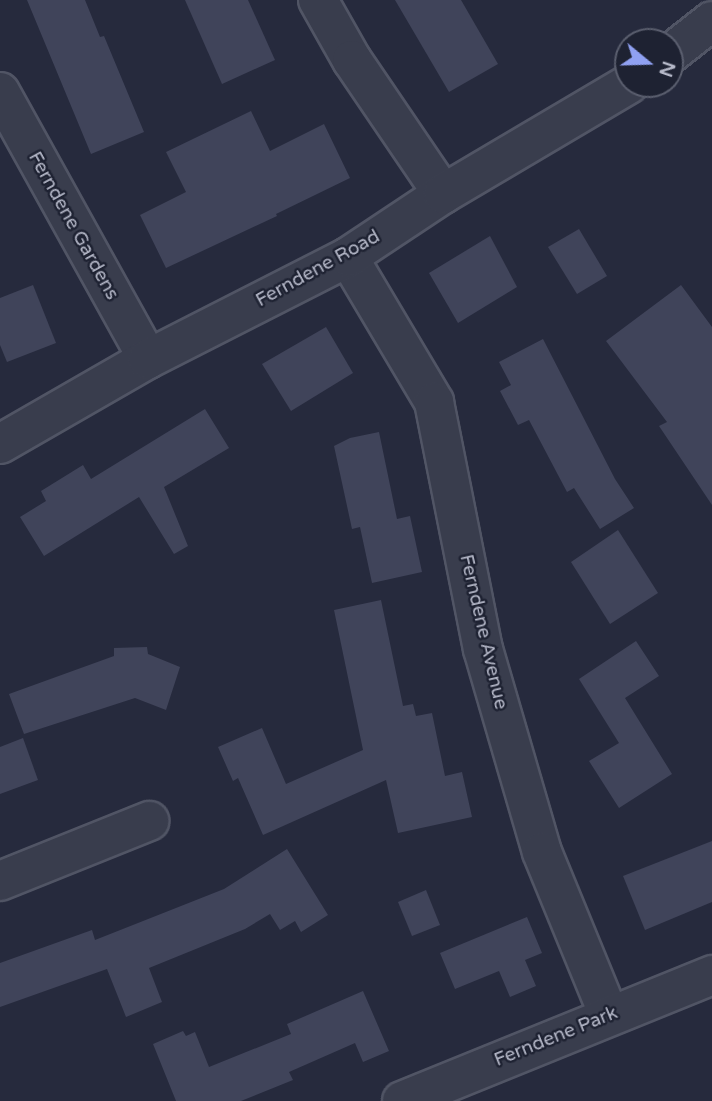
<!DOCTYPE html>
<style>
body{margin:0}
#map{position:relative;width:712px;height:1101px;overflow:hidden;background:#262a3d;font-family:"Varela Round",sans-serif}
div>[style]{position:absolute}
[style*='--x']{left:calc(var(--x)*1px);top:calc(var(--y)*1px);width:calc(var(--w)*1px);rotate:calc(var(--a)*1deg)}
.building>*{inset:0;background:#40445a}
.roads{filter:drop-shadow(2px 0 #515565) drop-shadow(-2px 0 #515565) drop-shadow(0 2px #515565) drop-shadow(0 -2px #515565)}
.minor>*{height:38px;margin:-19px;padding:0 19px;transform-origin:19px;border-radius:19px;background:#393d4d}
span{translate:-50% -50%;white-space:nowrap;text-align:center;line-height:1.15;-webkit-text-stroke:5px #1e2232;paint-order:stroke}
.street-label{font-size:19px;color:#b5b8c8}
.north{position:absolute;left:614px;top:28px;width:70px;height:70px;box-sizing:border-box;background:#1e2232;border:2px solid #5a5e6e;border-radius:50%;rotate:109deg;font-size:19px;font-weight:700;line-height:28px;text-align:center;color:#b5b8c8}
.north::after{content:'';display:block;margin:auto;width:24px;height:32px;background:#90a1f2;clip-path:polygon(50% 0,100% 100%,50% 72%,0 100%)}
</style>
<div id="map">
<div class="building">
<i style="clip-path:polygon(27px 0,85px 0,100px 37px,104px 36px,144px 132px,91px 154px)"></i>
<i style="clip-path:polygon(185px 0,248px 0,275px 60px,222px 84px)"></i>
<i style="clip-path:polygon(395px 0,461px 0,498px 64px,449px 92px)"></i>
<i style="clip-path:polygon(251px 111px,270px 151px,324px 124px,350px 178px,276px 214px,277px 216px,166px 268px,140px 215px,186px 192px,166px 152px)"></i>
<i style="clip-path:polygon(579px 229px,607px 276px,577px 294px,548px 247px)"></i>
<i style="clip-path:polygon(490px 236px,517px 287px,458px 323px,429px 273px)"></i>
<i style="clip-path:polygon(33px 285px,56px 343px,7px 362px,0 345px,0 298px)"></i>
<i style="clip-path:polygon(681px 285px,712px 327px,712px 505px,659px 426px,667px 422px,606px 341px)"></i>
<i style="clip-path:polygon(326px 327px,353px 373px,291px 411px,262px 364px)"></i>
<i style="clip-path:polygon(543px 339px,615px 479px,634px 508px,600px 529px,574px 488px,567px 492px,529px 420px,518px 425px,500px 391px,511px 385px,499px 362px)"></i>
<i style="clip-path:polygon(205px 409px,229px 448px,164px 487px,188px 546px,174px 554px,139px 497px,44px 556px,20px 517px,46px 501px,41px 491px,83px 465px,91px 479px)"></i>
<i style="clip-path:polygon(379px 432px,397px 519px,410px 516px,422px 572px,372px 583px,360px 527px,352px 529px,334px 446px,350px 438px)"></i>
<i style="clip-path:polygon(618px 530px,658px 593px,610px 624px,571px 562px)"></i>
<i style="clip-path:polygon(381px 600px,403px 706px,413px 704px,416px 716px,432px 713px,445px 776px,462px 772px,472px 817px,398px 833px,386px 780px,263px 835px,238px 778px,233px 781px,218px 747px,262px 728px,286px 784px,363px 750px,334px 610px)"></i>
<i style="clip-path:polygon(636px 641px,659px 676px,625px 698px,672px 774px,619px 808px,589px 761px,619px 743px,579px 679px)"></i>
<i style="clip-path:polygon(147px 647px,148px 654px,180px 667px,166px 710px,135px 698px,24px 734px,9px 694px,114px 656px,114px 648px)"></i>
<i style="clip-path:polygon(23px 738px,38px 780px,0 794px,0 747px)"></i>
<i style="clip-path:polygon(712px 841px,712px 902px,645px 930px,623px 876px)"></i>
<i style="clip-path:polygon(287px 849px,328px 915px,301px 932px,295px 921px,280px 930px,270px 914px,245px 929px,149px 968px,162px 1002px,126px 1017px,107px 969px,0 1007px,0 963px,92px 930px,95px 940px,224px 889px)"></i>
<i style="clip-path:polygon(426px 890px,440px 925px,412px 936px,398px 902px)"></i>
<i style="clip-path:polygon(527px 917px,542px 953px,525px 960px,536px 986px,510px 997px,499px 971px,455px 989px,440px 953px)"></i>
<i style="clip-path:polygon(363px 991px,389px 1051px,363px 1062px,355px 1043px,289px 1072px,293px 1080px,241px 1101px,176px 1101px,153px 1044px,183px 1031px,186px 1036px,195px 1032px,209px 1067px,291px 1034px,287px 1024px)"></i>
</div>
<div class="roads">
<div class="minor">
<i style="--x:318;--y:0;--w:69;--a:60.5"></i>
<i style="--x:352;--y:60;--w:162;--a:55.8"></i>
<i style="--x:670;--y:54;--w:53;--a:-38.2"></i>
<i style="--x:0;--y:92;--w:305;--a:61"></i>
<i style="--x:348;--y:257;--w:169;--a:59.3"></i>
<i style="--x:434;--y:402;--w:252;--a:78.8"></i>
<i style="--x:483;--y:649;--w:211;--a:73.8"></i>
<i style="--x:542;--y:852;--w:176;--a:67.7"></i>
<i style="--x:0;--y:444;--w:171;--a:-29.9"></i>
<i style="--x:148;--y:359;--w:225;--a:-27"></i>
<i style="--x:348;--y:257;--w:114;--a:-33.6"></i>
<i style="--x:443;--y:194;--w:216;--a:-30.6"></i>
<i style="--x:0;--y:881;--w:161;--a:-21.9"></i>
<i style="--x:402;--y:1101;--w:335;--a:-22.1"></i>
</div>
</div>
<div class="street-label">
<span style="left:73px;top:226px;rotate:61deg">Ferndene Gardens</span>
<span style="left:318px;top:269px;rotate:-29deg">Ferndene Road</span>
<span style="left:483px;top:632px;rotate:77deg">Ferndene Avenue</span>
<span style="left:556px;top:1037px;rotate:-22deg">Ferndene Park</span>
</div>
<div class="north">N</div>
</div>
